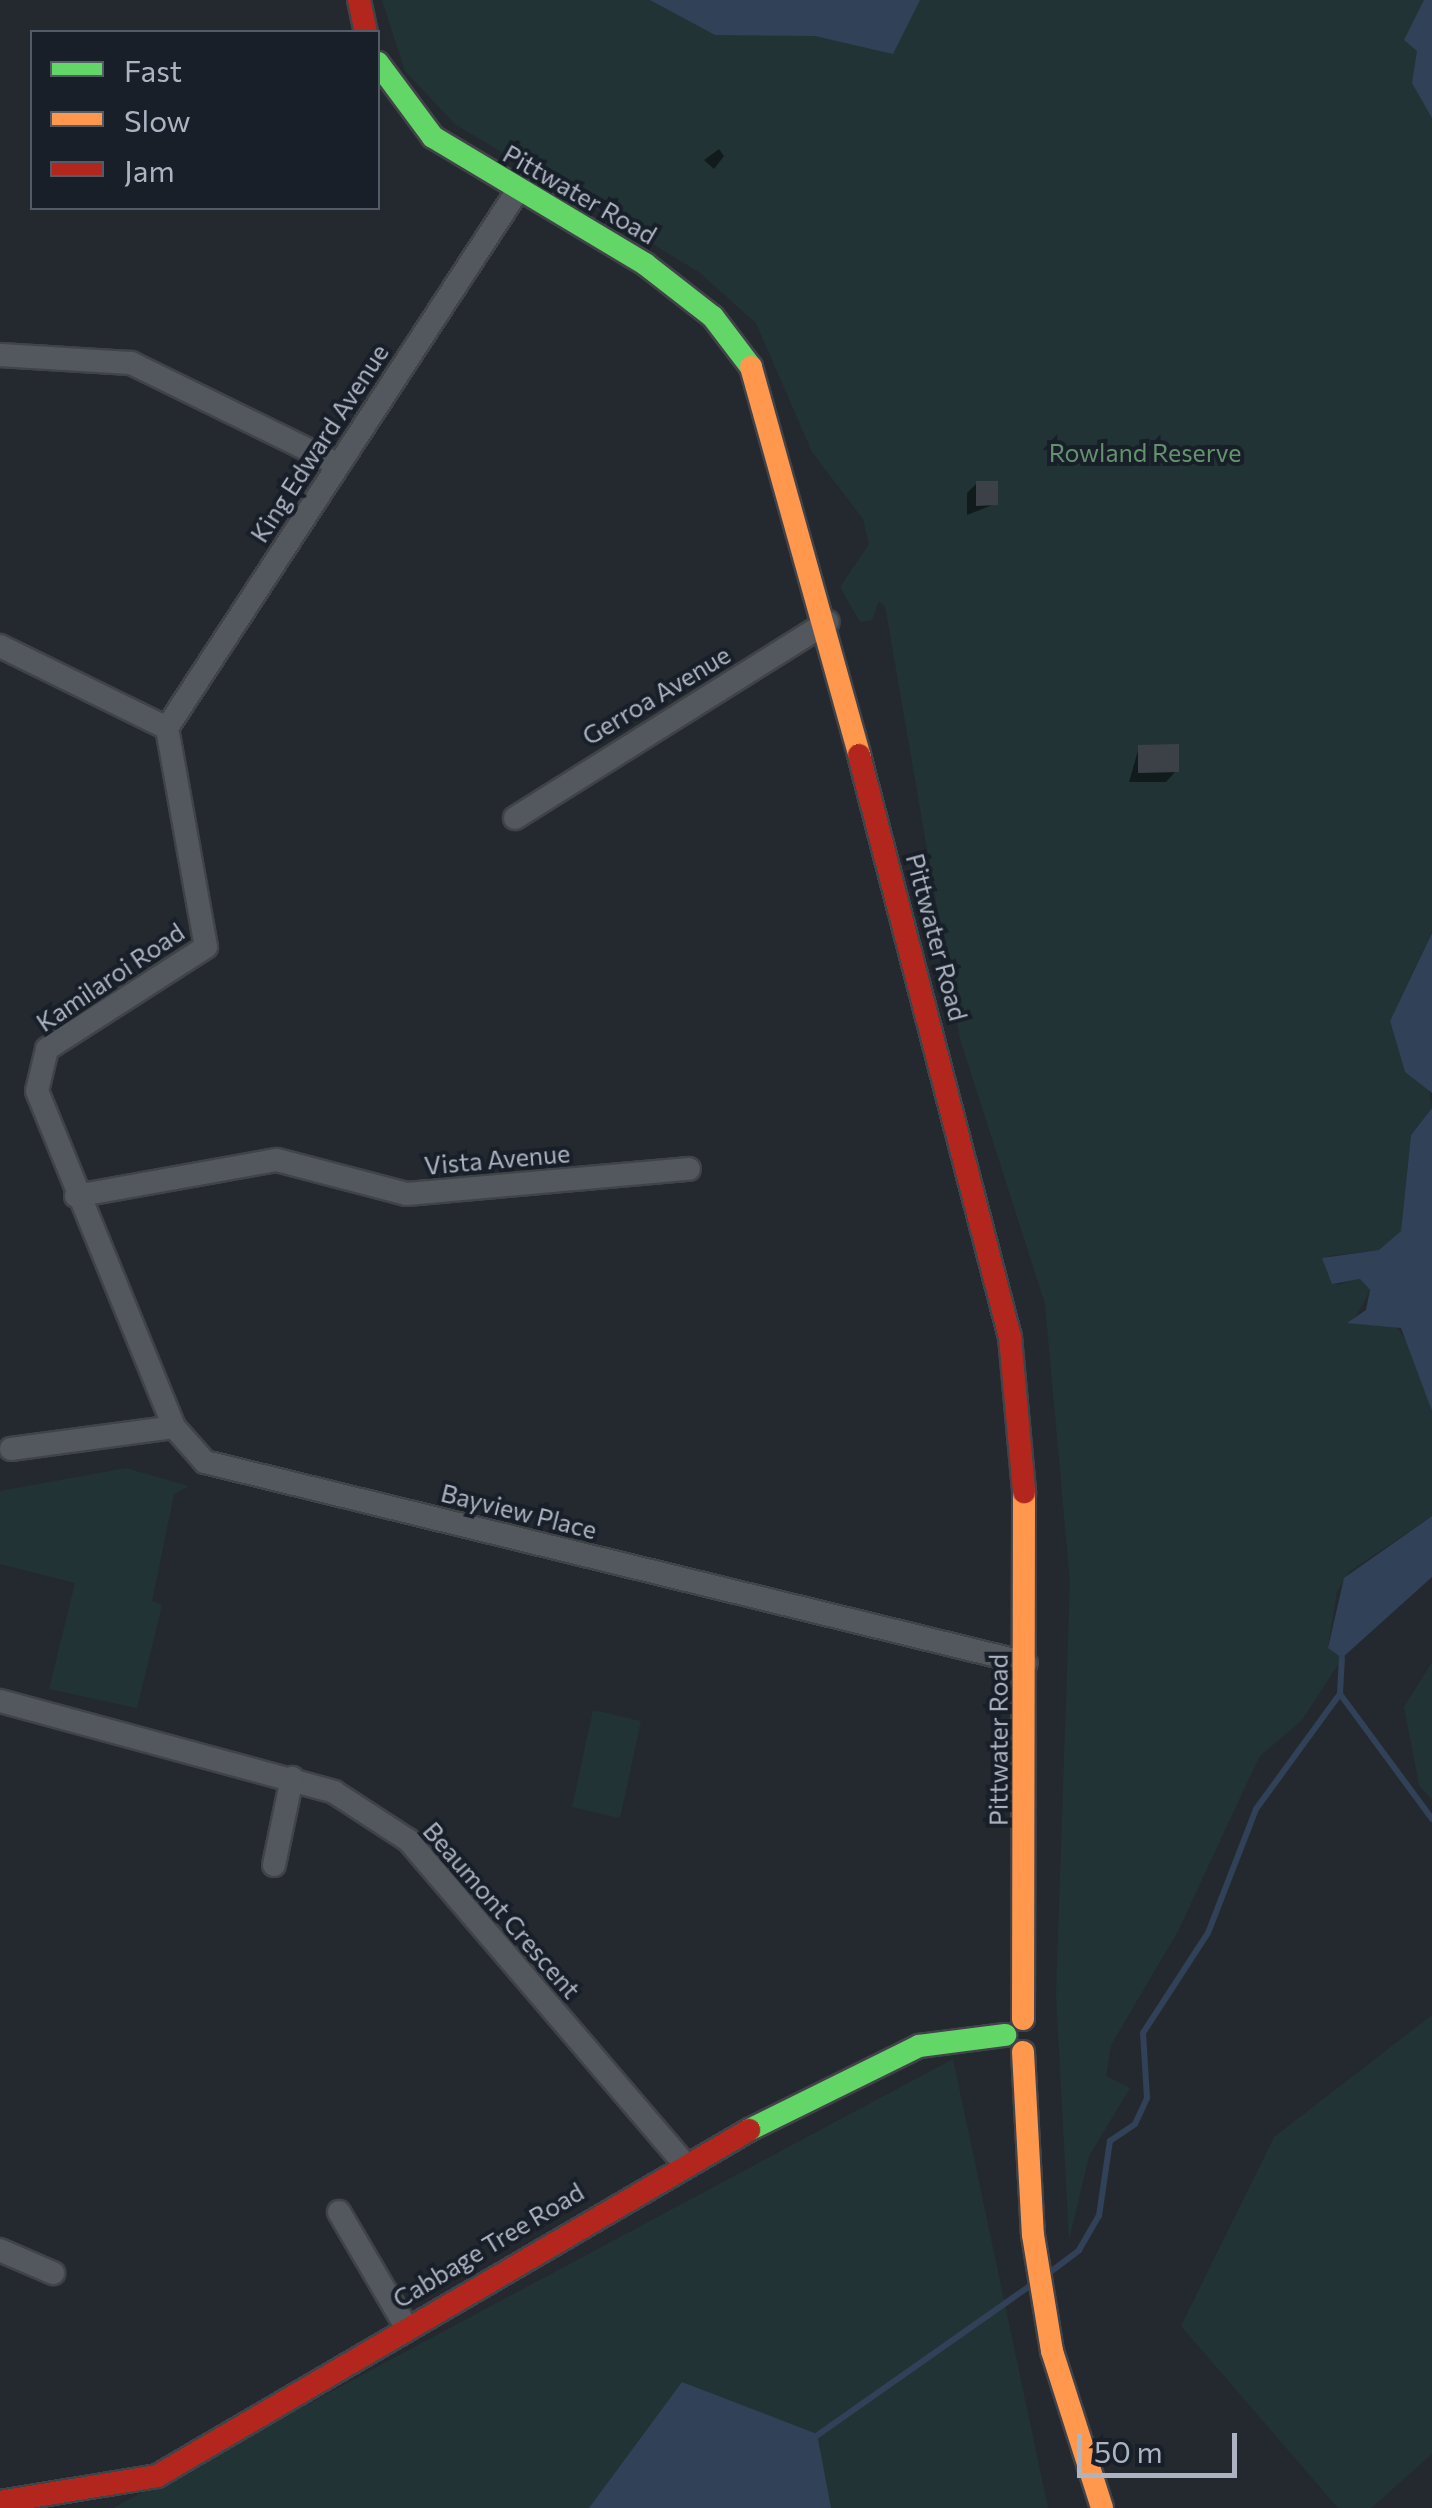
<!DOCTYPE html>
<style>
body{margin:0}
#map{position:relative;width:1432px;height:2508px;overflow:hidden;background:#24292f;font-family:Commissioner,sans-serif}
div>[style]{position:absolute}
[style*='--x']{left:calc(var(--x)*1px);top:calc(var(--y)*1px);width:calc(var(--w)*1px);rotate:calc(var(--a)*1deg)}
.green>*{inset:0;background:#223335}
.water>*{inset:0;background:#314158}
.shadow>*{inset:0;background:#0007}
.stream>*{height:6px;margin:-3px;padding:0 3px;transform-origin:3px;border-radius:3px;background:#314158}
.building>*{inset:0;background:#3c4147}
.roads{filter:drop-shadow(2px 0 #404348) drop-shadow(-2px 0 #404348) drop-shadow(0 2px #404348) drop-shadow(0 -2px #404348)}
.street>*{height:22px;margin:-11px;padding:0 11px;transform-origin:11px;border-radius:11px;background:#53575e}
.fast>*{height:22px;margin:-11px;padding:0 11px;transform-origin:11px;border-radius:11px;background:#63d668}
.slow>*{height:22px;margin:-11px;padding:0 11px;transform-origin:11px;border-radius:11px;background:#ff974d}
.jam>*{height:22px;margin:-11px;padding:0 11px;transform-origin:11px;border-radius:11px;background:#b3261e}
span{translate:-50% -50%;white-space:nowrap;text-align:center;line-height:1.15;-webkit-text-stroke:8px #181f29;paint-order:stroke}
.street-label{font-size:25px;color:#acb4c2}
.park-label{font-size:25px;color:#64926f}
.legend{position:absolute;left:30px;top:30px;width:350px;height:180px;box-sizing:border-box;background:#181f29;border:2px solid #535b66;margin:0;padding:12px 18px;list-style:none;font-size:30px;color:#acb4c2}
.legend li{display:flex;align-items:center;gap:20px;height:50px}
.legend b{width:50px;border:2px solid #535b66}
.scale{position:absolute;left:1077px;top:2433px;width:160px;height:45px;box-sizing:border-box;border:5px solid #acb4c2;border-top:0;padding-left:12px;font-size:30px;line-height:35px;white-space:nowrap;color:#acb4c2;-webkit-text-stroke:8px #181f29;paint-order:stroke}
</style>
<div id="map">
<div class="green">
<i style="clip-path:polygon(382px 0,1432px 0,1432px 932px,1390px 1021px,1405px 1072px,1428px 1083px,1432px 1108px,1411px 1135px,1401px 1231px,1379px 1250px,1328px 1256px,1337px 1285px,1360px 1279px,1370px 1290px,1353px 1322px,1394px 1323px,1417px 1357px,1432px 1411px,1432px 1516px,1350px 1571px,1337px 1591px,1328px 1647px,1342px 1658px,1302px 1720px,1259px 1757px,1178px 1931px,1111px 2045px,1106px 2076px,1130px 2088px,1089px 2156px,1069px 2240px,1056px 1994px,1070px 1582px,1045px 1304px,960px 1039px,885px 606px,879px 601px,872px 620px,860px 622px,840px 587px,869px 544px,863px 519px,812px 452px,756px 323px,699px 272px,455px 124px,405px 71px)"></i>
<i style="clip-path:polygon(126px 1468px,189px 1486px,174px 1494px,152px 1601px,162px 1605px,137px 1708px,49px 1689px,75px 1583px,0 1564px,0 1491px)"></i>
<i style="clip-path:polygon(1432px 1662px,1432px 1800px,1419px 1785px,1404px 1707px)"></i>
<i style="clip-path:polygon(593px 1710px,641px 1721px,620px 1818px,572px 1807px)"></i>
<i style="clip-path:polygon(1432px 2015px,1432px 2454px,1371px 2508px,1338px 2508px,1181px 2326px,1274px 2137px)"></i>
<i style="clip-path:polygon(953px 2059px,1048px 2508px,113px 2508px)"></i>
</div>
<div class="water">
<i style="clip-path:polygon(650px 0,920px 0,893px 54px,815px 36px,715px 35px)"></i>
<i style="clip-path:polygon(1424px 0,1432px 0,1432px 118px,1412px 83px,1417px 51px,1404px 40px)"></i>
<i style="clip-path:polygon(1432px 933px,1432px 1093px,1405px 1072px,1390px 1021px)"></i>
<i style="clip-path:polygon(1432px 1108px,1432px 1411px,1401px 1328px,1347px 1323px,1366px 1310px,1370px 1290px,1360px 1279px,1332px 1284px,1322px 1258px,1379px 1250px,1401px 1231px,1411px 1135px)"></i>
<i style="clip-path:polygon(1432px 1516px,1432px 1577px,1342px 1658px,1328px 1648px,1344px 1578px)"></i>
<i style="clip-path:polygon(682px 2382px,817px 2434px,831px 2508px,589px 2508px)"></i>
</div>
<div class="shadow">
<i style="clip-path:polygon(719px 149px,724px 156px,714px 169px,704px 160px)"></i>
<i style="clip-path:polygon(977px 483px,995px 504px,967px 515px,967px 493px)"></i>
<i style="clip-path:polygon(1139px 747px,1176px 771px,1166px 782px,1129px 782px)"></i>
</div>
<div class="stream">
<i style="--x:1340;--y:1694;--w:155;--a:53.6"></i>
<i style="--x:1049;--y:2273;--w:38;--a:-37"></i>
<i style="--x:1079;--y:2250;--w:39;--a:-60"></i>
<i style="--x:1099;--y:2216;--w:76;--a:-81.7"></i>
<i style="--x:1110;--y:2141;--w:30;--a:-34"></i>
<i style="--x:1135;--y:2124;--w:29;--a:-65"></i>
<i style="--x:1147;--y:2098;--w:65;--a:-93.5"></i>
<i style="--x:1143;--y:2033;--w:119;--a:-57"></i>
<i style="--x:1208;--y:1933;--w:133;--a:-68.8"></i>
<i style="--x:1256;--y:1809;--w:142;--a:-53.9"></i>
<i style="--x:1340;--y:1694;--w:36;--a:-87"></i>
<i style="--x:812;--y:2439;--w:266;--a:-35.1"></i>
</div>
<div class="building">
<i style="clip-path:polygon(976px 481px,998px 481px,998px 505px,976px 506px)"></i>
<i style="clip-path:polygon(1179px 744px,1179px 772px,1138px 773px,1138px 745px)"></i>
</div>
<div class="roads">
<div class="street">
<i style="--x:0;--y:355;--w:131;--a:3.5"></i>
<i style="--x:131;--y:363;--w:229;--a:26.1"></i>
<i style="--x:0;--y:646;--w:186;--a:26.2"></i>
<i style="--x:167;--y:728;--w:222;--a:79.9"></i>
<i style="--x:206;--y:947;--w:189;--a:147.3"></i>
<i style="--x:47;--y:1049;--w:43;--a:103.4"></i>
<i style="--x:37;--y:1091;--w:363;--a:67.8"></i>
<i style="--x:167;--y:728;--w:642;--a:-56.88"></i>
<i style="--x:515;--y:818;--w:369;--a:-32.1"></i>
<i style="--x:76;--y:1196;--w:204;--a:-10.2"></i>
<i style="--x:277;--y:1160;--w:134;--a:14.7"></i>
<i style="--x:407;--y:1194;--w:283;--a:-5.1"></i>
<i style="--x:11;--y:1449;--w:164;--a:-7.7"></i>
<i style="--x:174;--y:1427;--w:47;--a:48.5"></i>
<i style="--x:205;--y:1462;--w:845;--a:13.76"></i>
<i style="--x:0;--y:1701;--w:346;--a:15.2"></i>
<i style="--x:334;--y:1792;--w:88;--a:33"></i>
<i style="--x:408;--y:1840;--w:423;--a:49.5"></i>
<i style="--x:274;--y:1865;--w:89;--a:-78.3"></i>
<i style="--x:339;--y:2212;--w:131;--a:59.7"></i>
<i style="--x:0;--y:2250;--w:58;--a:23.5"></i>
</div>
<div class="fast">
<i style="--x:378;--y:63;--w:92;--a:53.4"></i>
<i style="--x:433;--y:137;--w:247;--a:30.9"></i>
<i style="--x:645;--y:264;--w:86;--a:37.9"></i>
<i style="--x:713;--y:317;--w:63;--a:52.8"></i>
<i style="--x:749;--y:2130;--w:190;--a:-26.3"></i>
<i style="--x:919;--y:2046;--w:87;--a:-7.3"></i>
</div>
<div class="slow">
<i style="--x:751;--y:367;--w:403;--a:74.4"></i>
<i style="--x:1023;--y:2019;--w:527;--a:-89.89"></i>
<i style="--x:1023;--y:2052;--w:183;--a:86.9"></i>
<i style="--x:1033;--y:2235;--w:118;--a:80.7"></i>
<i style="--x:1052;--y:2351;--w:165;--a:72.3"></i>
</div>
<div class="jam">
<i style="--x:359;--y:0;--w:33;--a:78"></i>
<i style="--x:859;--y:755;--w:601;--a:75.46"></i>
<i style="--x:1010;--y:1337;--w:156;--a:84.8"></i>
<i style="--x:0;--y:2502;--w:159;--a:-9.4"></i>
<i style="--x:157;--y:2476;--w:686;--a:-30.3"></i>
</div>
</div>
<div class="street-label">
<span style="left:580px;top:194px;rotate:30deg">Pittwater Road</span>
<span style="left:319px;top:443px;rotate:-57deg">King Edward Avenue</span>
<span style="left:656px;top:695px;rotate:-31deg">Gerroa Avenue</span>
<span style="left:937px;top:937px;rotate:75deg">Pittwater Road</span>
<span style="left:110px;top:977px;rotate:-34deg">Kamilaroi Road</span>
<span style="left:497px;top:1159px;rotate:-5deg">Vista Avenue</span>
<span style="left:519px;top:1511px;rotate:14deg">Bayview Place</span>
<span style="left:998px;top:1740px;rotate:-90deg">Pittwater Road</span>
<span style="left:502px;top:1910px;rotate:49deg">Beaumont Crescent</span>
<span style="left:488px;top:2245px;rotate:-31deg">Cabbage Tree Road</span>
</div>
<div class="park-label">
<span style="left:1145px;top:452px">Rowland Reserve</span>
</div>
<ul class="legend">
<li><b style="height:12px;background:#63d668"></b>Fast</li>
<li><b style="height:12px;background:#ff974d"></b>Slow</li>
<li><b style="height:12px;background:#b3261e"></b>Jam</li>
</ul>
<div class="scale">50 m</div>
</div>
